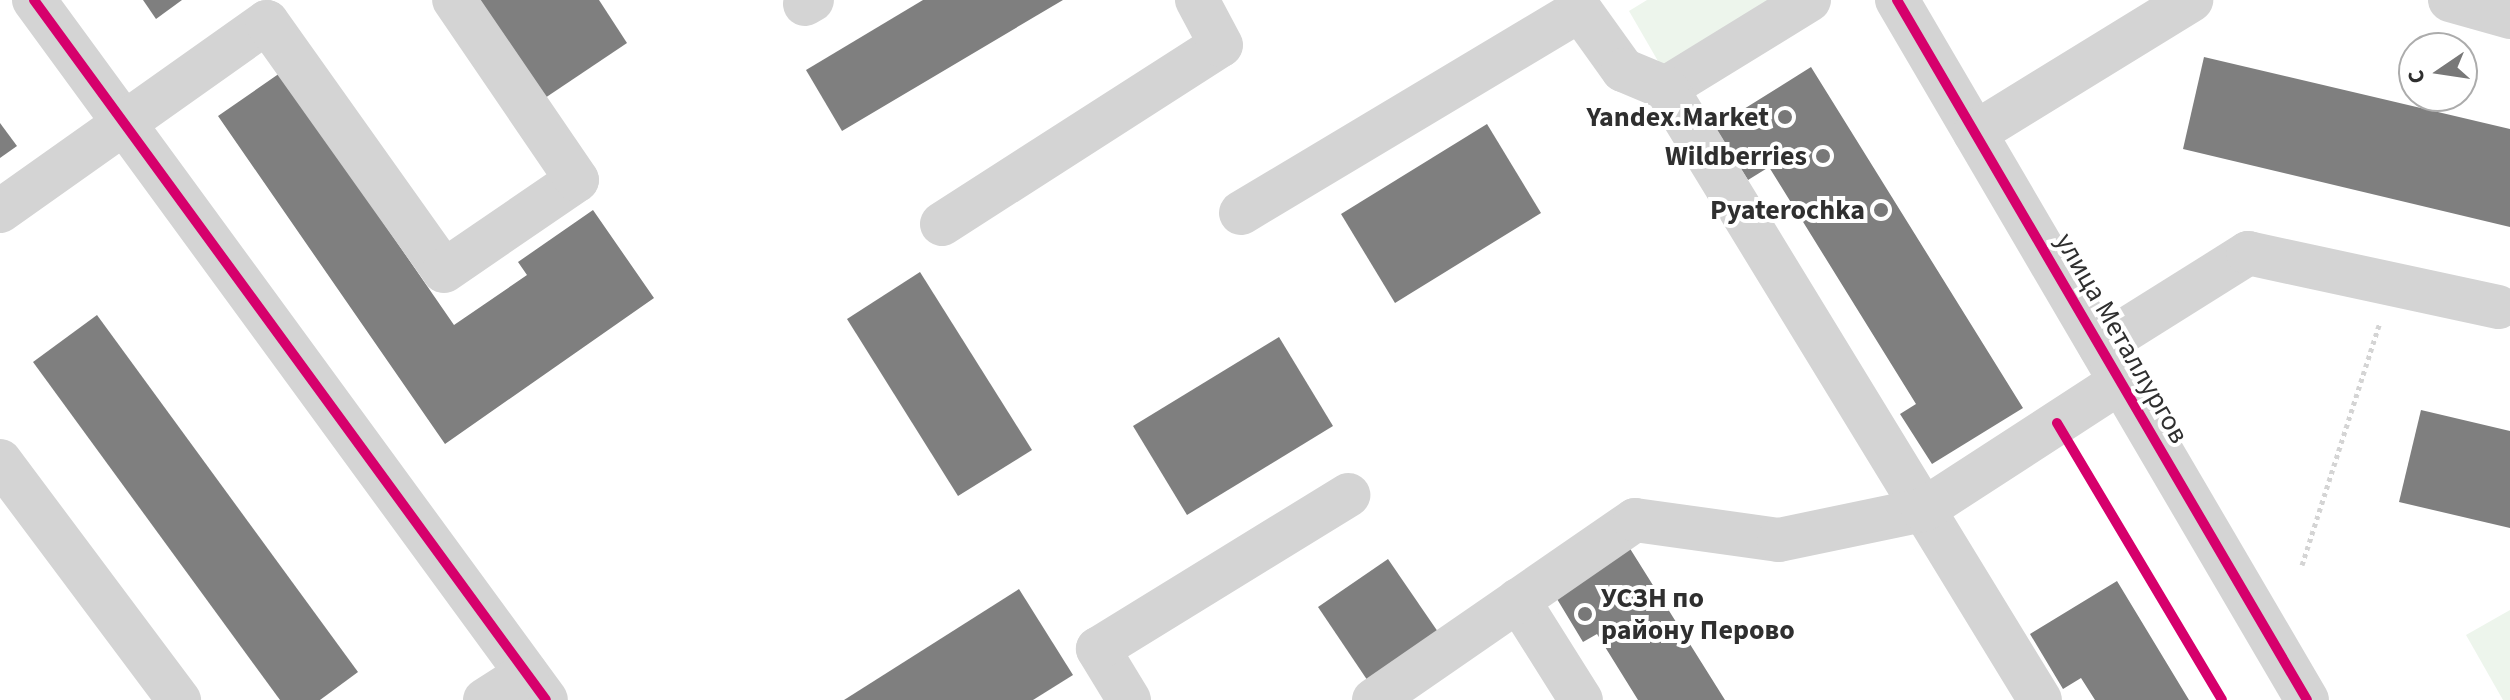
<!DOCTYPE html>
<meta charset="utf-8">
<style>
body{margin:0}
#map{position:relative;width:2510px;height:700px;overflow:hidden;background:#fff;font-family:"Source Sans 3",sans-serif}
div>[style]{position:absolute}
[style*='--x']{left:calc(var(--x)*1px);top:calc(var(--y)*1px);width:calc(var(--w)*1px);rotate:calc(var(--a)*1deg)}
.green>*{inset:0;background:#edf5ec}
.building>*{inset:0;background:#7f7f7f}
.path>*{height:5px;margin-top:-2.5px;transform-origin:0;background:repeating-linear-gradient(90deg,#d4d4d4 0 4px,transparent 0 8px)}
.minor>*{height:44px;margin:-22px;padding:0 22px;transform-origin:22px;border-radius:22px;background:#d4d4d4}
.cycleway>*{height:10px;margin:-5px;padding:0 5px;transform-origin:5px;border-radius:5px;background:#d6006c}
.dots>*{width:22px;height:22px;translate:-50% -50%;box-sizing:border-box;border:4px solid #fff;border-radius:50%}
span{translate:-50% -50%;white-space:nowrap;text-align:center;line-height:1.15;-webkit-text-stroke:8px #fff;paint-order:stroke}
.poi-label{font-size:28px;color:#2f2f2f;font-weight:700}
.right{translate:-100% -50%;text-align:right}
.left{translate:0 -50%;text-align:left}
.street-label{font-size:28px;color:#2f2f2f}
.north{position:absolute;left:2398px;top:32px;width:80px;height:80px;box-sizing:border-box;background:#fff;border:2px solid #acacac;border-radius:50%;rotate:257deg;font-size:22px;font-weight:700;line-height:32px;text-align:center;color:#2f2f2f}
.north::after{content:'';display:block;margin:auto;width:28px;height:36px;background:#787878;clip-path:polygon(50% 0,100% 100%,50% 72%,0 100%)}
</style>
<div id="map">
<div class="green">
<i style="clip-path:polygon(1647px 0,1784px 0,1666px 75px,1629px 11px)"></i>
<i style="clip-path:polygon(2510px 610px,2510px 700px,2503px 700px,2466px 635px)"></i>
</div>
<div class="building">
<i style="clip-path:polygon(143px 0,182px 0,156px 19px)"></i>
<i style="clip-path:polygon(480px 0,599px 0,627px 43px,545px 98px)"></i>
<i style="clip-path:polygon(923px 0,1063px 0,842px 131px,806px 70px)"></i>
<i style="clip-path:polygon(2204px 57px,2510px 129px,2510px 227px,2183px 149px)"></i>
<i style="clip-path:polygon(1811px 67px,2023px 408px,1932px 464px,1900px 414px,1916px 404px,1769px 167px,1748px 180px,1715px 127px)"></i>
<i style="clip-path:polygon(280px 73px,454px 325px,527px 275px,518px 262px,593px 210px,654px 298px,445px 444px,218px 116px)"></i>
<i style="clip-path:polygon(0 123px,17px 146px,0 158px)"></i>
<i style="clip-path:polygon(1487px 124px,1541px 213px,1395px 303px,1341px 214px)"></i>
<i style="clip-path:polygon(920px 272px,1032px 450px,958px 496px,847px 319px)"></i>
<i style="clip-path:polygon(97px 315px,358px 672px,320px 700px,280px 700px,33px 362px)"></i>
<i style="clip-path:polygon(1279px 337px,1333px 426px,1187px 515px,1133px 426px)"></i>
<i style="clip-path:polygon(2421px 410px,2510px 431px,2510px 528px,2399px 502px)"></i>
<i style="clip-path:polygon(1629px 547px,1725px 700px,1638px 700px,1597px 634px,1583px 642px,1554px 594px)"></i>
<i style="clip-path:polygon(1388px 559px,1449px 648px,1378px 696px,1318px 607px)"></i>
<i style="clip-path:polygon(2117px 581px,2189px 700px,2095px 700px,2081px 678px,2063px 689px,2030px 634px)"></i>
<i style="clip-path:polygon(1019px 589px,1073px 675px,1033px 700px,844px 700px)"></i>
</div>
<div class="path">
<i style="--x:2302;--y:565;--w:255;--a:-72.2"></i>
</div>
<div class="minor">
<i style="--x:34;--y:0;--w:867;--a:53.82"></i>
<i style="--x:1809;--y:0;--w:168;--a:148.4"></i>
<i style="--x:1666;--y:88;--w:717;--a:58.57"></i>
<i style="--x:1897;--y:0;--w:811;--a:59.64"></i>
<i style="--x:2450;--y:0;--w:62;--a:15.8"></i>
<i style="--x:805;--y:4;--w:8;--a:-30"></i>
<i style="--x:1975;--y:133;--w:254;--a:-31.6"></i>
<i style="--x:0;--y:211;--w:327;--a:-35.3"></i>
<i style="--x:267;--y:22;--w:305;--a:54.6"></i>
<i style="--x:444;--y:271;--w:161;--a:-34.4"></i>
<i style="--x:577;--y:180;--w:218;--a:-124.3"></i>
<i style="--x:1241;--y:213;--w:395;--a:-30.9"></i>
<i style="--x:1580;--y:10;--w:74;--a:54.4"></i>
<i style="--x:1623;--y:70;--w:47;--a:22.7"></i>
<i style="--x:942;--y:224;--w:331;--a:-32.7"></i>
<i style="--x:1221;--y:45;--w:51;--a:-118.1"></i>
<i style="--x:2100;--y:346;--w:175;--a:-32.1"></i>
<i style="--x:2248;--y:253;--w:256;--a:12.2"></i>
<i style="--x:0;--y:461;--w:299;--a:53.2"></i>
<i style="--x:1518;--y:600;--w:118;--a:57.8"></i>
<i style="--x:485;--y:700;--w:49;--a:-32.4"></i>
<i style="--x:1129;--y:700;--w:60;--a:-121.3"></i>
<i style="--x:1098;--y:649;--w:294;--a:-31.6"></i>
<i style="--x:1374;--y:700;--w:317;--a:-34.6"></i>
<i style="--x:1635;--y:520;--w:145;--a:7.9"></i>
<i style="--x:1779;--y:540;--w:147;--a:-11.8"></i>
<i style="--x:1923;--y:510;--w:235;--a:-33"></i>
</div>
<div class="cycleway">
<i style="--x:34;--y:0;--w:867;--a:53.82"></i>
<i style="--x:1897;--y:0;--w:811;--a:59.64"></i>
<i style="--x:2057;--y:423;--w:322;--a:59.2"></i>
</div>
<div class="dots">
<i style="left:1785px;top:117px;background:#787878"></i>
<i style="left:1823px;top:156px;background:#787878"></i>
<i style="left:1881px;top:210px;background:#787878"></i>
<i style="left:1585px;top:614px;background:#787878"></i>
</div>
<div class="poi-label">
<span class="right" style="left:1769px;top:117px">Yandex.Market</span>
<span class="right" style="left:1807px;top:156px">Wildberries</span>
<span class="right" style="left:1865px;top:210px">Pyaterochka</span>
<span class="left" style="left:1601px;top:614px">УСЗН по<br>району Перово</span>
</div>
<div class="street-label">
<span style="left:2122px;top:338px;rotate:60deg">улица Металлургов</span>
</div>
<div class="north">С</div>
</div>
